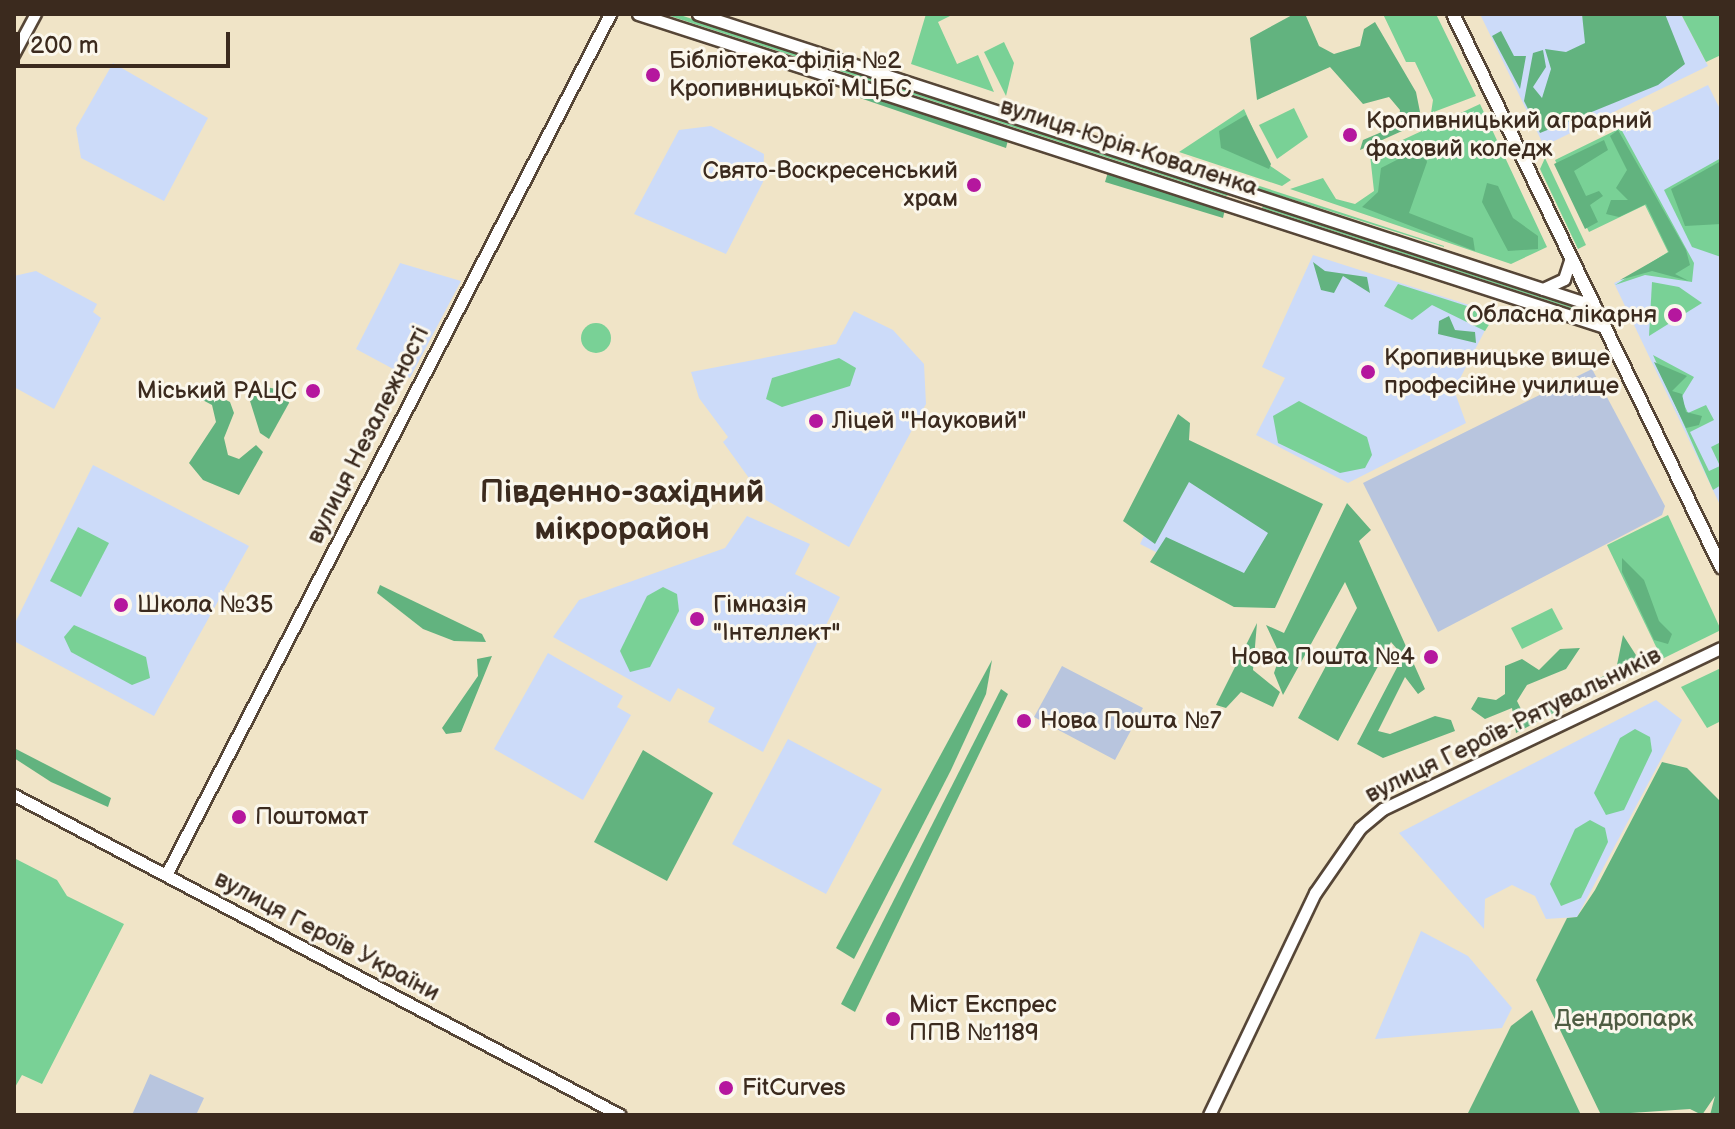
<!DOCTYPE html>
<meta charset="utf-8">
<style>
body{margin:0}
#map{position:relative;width:1735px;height:1129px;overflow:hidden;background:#f0e4c7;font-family:"Balsamiq Sans",sans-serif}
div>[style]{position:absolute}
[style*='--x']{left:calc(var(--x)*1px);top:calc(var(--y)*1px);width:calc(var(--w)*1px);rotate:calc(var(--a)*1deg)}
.built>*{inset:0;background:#ccdbf9}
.industrial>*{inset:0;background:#b8c5de}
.green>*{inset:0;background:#79d196}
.round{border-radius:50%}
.forest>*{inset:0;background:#62b37f}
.roads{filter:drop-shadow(2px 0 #564637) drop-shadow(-2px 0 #564637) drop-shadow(0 2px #564637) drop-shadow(0 -2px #564637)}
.tertiary>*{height:10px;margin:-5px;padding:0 5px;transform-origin:5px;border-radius:5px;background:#fff}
.secondary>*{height:11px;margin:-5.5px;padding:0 5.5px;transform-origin:5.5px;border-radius:5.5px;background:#fff}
.primary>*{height:12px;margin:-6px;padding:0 6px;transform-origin:6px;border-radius:6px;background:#fff}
.dots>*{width:22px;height:22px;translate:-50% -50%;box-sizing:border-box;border:4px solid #fbf7ec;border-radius:50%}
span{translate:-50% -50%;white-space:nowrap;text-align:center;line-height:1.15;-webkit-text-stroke:6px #fbf7ec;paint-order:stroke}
.poi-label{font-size:24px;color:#3b2a1e}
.left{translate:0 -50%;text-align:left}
.right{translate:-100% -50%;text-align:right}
.street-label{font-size:24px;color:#3b2a1e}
.park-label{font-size:24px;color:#4e5c42}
.district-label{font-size:32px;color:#3b2a1e;font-weight:700}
.frame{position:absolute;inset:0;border:16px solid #3b2a1e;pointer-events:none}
.scale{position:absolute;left:16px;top:32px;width:214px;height:36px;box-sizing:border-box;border:4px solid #3b2a1e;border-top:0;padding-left:10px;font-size:24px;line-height:28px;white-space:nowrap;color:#3b2a1e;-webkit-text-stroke:6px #fbf7ec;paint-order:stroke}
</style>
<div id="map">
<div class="built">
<i style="clip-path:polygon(1480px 14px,1681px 14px,1708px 66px,1544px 146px)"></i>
<i style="clip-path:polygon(113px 63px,208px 118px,164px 201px,81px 158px,76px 128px)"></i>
<i style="clip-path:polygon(1708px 85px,1721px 111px,1721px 507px,1614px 283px,1674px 254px,1614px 131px)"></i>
<i style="clip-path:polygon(711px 126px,764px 154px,763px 182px,726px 254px,634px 214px,679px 130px)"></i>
<i style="clip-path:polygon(1313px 255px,1494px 313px,1454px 390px,1466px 423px,1348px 483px,1256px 435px,1285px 378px,1262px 367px)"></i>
<i style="clip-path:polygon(400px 263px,461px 281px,410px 378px,356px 349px)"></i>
<i style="clip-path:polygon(36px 271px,97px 304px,93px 312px,101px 318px,54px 409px,14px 387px,14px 276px)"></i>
<i style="clip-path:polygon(854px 311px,893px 330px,924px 364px,926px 404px,849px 547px,764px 499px,723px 442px,728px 437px,699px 398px,691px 372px,836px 344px)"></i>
<i style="clip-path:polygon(1182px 459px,1298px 521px,1257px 603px,1140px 544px)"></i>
<i style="clip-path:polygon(93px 465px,249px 546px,154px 716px,14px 641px,14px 625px)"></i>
<i style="clip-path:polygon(747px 516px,810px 544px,795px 574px,840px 597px,763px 752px,708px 722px,715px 708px,678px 688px,670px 702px,553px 637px,579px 600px,725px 548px)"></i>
<i style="clip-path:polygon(548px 653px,623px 696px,617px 707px,631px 715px,583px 800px,494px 749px)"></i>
<i style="clip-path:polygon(1656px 700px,1682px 720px,1577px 917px,1546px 919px,1535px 896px,1512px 885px,1485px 899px,1484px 929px,1399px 833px)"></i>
<i style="clip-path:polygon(788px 739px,882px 789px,826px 894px,732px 844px)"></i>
<i style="clip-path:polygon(1421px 931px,1468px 956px,1512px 1008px,1502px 1028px,1375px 1039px)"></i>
</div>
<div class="industrial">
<i style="clip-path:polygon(1592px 369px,1665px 506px,1662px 515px,1438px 632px,1363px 483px)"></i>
<i style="clip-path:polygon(1062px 666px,1143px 708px,1115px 760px,1034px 717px)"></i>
<i style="clip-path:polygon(150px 1074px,204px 1098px,196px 1115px,132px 1115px)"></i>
</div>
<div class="green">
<i style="clip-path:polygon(664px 14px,677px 14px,1229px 195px,1226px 196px)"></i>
<i style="clip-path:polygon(926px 14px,950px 16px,938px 22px,957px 64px,978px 55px,994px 92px,911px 64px)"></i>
<i style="clip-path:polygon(1383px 14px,1436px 14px,1476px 96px,1431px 113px,1433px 100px,1415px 62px,1406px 62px)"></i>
<i style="clip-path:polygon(1681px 14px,1721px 14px,1721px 55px,1706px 62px)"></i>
<i style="clip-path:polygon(1004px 42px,1014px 63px,1006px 96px,984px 52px)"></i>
<i style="clip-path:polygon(1480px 104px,1547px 247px,1511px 264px,1290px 189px,1323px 178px,1336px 199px,1355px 204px,1374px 191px,1370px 155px)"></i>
<i style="clip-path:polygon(1294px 108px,1308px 137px,1277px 159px,1259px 125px)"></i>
<i style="clip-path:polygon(1244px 109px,1269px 165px,1291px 180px,1282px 186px,1179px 152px)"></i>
<i style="clip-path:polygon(1641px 118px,1621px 129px,1694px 263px,1692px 282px,1645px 275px,1615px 285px,1668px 252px,1645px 205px,1589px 232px,1555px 160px)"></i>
<i style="clip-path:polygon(1167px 156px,1444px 246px,1444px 247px,1169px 161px)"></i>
<i style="clip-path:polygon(1545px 158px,1586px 245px,1578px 249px,1540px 169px)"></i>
<i style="clip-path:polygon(1721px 158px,1721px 257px,1692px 247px,1664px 190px)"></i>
<i style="clip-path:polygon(1264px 204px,1579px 307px,1580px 311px,1262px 208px)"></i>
<i style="clip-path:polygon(1652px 282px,1679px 287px,1702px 303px,1649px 336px)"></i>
<i style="clip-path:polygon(1398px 284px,1495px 315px,1485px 331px,1432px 305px,1412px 320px,1384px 306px)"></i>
<i class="round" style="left:581px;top:323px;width:30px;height:30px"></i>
<i style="clip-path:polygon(1653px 355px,1694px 377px,1681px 398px,1688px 413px,1706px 405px,1714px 420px,1690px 432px,1709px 471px,1720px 466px,1711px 447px,1721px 442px,1721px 485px,1713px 490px)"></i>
<i style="clip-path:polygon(839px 358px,856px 368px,850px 386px,782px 407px,766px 399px,772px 378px)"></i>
<i style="clip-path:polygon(1299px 401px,1367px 437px,1372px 455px,1365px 468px,1340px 473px,1278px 443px,1273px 416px)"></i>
<i style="clip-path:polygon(1668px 515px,1721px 630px,1662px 659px,1607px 545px)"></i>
<i style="clip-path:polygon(78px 527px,109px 543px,81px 597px,50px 581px)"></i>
<i style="clip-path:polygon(663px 587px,677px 594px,679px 611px,650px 667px,630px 672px,620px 651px,647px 596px)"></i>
<i style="clip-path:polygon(1552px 608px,1563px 629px,1522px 649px,1511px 628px)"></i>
<i style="clip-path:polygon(74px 625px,146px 657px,150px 678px,132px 685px,71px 652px,64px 637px)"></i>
<i style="clip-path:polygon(1721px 668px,1721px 721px,1707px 728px,1681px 687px)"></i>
<i style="clip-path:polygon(1635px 729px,1650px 737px,1652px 751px,1624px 810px,1606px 815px,1594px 793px,1620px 738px)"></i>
<i style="clip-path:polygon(1590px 820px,1605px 828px,1608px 842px,1581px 898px,1561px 906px,1550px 884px,1575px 829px)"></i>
<i style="clip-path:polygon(14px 858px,57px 880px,67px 896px,124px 924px,42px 1084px,22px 1075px,14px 1089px)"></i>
</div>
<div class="forest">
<i style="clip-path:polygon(1294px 14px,1306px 16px,1319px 46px,1334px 54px,1360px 46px,1364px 29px,1375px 22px,1416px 92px,1422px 122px,1360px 150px,1363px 140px,1398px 125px,1400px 110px,1389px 97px,1363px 104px,1330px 67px,1257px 100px,1250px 38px)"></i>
<i style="clip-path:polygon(1582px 14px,1665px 14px,1685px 64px,1658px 85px,1540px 133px,1524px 101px,1533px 53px,1543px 50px,1546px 67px,1533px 87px,1542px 98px,1551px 69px,1545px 49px,1566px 52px,1585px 43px)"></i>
<i style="clip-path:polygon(1501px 31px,1514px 56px,1526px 56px,1520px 89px,1492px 36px)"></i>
<i style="clip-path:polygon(859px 91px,1008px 140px,1006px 148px,860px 98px)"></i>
<i style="clip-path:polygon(1246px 115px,1271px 164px,1269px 169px,1221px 148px,1219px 131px)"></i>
<i style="clip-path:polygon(1618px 130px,1686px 250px,1690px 265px,1675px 274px,1689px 281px,1652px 271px,1620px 280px,1669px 252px,1646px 204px,1619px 217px,1606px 214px,1611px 200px,1628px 200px,1616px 188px,1627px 170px,1610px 136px)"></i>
<i style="clip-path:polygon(1604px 140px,1608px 150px,1574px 171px,1586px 196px,1599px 191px,1603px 196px,1590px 205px,1598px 222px,1585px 229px,1554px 164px)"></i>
<i style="clip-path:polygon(1422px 147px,1427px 162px,1409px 213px,1473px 238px,1475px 251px,1362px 207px,1378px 192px,1381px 168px)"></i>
<i style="clip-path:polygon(1721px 161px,1721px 224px,1685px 226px,1671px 189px)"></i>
<i style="clip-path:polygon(1108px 172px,1225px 209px,1223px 218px,1105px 182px)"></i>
<i style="clip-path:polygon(1487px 183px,1498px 186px,1513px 218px,1538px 236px,1538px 249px,1508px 251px,1482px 202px)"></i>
<i style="clip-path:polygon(1313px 262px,1325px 271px,1367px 277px,1370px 293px,1343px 276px,1334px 293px,1321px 290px)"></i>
<i style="clip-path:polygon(1449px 316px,1455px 330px,1475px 332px,1476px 343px,1438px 334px,1439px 321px)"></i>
<i style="clip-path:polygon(1654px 362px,1687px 376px,1672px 391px,1682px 394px,1686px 412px,1702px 416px,1699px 425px,1686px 428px)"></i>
<i style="clip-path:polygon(261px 386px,286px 391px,289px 403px,269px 439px,260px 433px,250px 401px)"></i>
<i style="clip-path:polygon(202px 388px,230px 402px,234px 413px,224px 438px,228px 455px,239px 459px,256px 445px,263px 452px,239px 495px,203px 480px,189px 463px,216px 422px,212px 405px,197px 397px)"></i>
<i style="clip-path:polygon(1178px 414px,1190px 423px,1189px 440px,1323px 504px,1275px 608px,1234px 607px,1150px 562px,1166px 537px,1244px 573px,1268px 533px,1189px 482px,1155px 544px,1123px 521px)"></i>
<i style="clip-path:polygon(1347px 503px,1371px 530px,1359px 541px,1425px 689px,1418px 694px,1405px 677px,1378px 731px,1390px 734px,1435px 716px,1451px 720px,1455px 731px,1383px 758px,1357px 744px,1403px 656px,1391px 642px,1338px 741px,1298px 718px,1357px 608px,1345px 582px,1283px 695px,1274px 673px,1280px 655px,1266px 625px,1284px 633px)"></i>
<i style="clip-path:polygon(1622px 558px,1644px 580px,1659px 621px,1672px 634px,1668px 644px,1654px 640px,1622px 572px)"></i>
<i style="clip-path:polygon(380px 585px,482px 634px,486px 642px,454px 641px,423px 629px,377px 593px)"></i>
<i style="clip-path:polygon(1257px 623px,1253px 670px,1280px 692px,1273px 707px,1241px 692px,1226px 708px,1216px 705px)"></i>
<i style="clip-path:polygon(1623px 635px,1643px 666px,1516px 733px,1512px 708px,1485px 719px,1471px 709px,1478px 697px,1496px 700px,1505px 694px,1505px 666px,1522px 659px,1539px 670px,1560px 649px,1580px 648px,1566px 669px,1527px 685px,1517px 701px,1524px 715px,1616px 670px)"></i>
<i style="clip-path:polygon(492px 656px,461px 732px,446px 734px,442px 728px,478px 676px,477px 659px)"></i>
<i style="clip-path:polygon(992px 660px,986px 694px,951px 770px,854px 959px,836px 948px)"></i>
<i style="clip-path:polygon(1001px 689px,1008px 694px,855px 1012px,841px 1004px)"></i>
<i style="clip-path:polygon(14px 748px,111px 798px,108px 807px,51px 782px,14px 758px)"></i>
<i style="clip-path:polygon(643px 750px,713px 793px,667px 881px,594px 842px)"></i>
<i style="clip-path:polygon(1662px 762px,1687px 768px,1721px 802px,1721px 1115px,1710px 1115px,1715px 1096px,1702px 1115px,1690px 1109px,1601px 1115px,1536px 980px,1567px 918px,1577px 917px,1595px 890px)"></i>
<i style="clip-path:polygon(1532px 1010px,1581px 1115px,1467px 1115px,1511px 1026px)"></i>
</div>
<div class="roads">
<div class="tertiary">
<i style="--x:14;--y:55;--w:47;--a:-61.8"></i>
</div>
<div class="secondary">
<i style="--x:638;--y:14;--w:1016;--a:17.94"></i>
<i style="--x:698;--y:14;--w:943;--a:18.03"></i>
<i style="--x:1543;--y:289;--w:23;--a:-25"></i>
<i style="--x:1564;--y:279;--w:23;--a:-72"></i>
<i style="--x:14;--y:795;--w:685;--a:27.84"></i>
<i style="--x:166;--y:875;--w:969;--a:-62.72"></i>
<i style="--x:1209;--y:1115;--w:246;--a:-64.5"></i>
<i style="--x:1315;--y:893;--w:79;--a:-55.3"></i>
<i style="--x:1360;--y:828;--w:30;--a:-40"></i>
<i style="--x:1383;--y:809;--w:374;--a:-25.5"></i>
</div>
<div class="primary">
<i style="--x:1453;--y:14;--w:615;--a:64.14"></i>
</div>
</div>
<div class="dots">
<i style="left:653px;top:75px;background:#b5179e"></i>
<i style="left:1350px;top:135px;background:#b5179e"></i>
<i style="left:974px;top:185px;background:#b5179e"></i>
<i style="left:1675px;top:315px;background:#b5179e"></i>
<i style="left:1368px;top:372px;background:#b5179e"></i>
<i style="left:313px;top:391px;background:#b5179e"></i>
<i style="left:816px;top:421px;background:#b5179e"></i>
<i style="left:121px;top:605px;background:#b5179e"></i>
<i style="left:697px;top:619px;background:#b5179e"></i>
<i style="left:1431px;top:657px;background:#b5179e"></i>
<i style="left:1024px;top:721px;background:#b5179e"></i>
<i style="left:239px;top:817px;background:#b5179e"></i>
<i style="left:893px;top:1019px;background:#b5179e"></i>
<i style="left:726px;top:1088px;background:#b5179e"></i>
</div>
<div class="poi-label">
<span class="left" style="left:669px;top:75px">Бібліотека-філія №2<br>Кропивницької МЦБС</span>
<span class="left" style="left:1366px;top:135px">Кропивницький аграрний<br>фаховий коледж</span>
<span class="right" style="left:958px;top:185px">Свято-Воскресенський<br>храм</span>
<span class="right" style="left:1657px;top:315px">Обласна лікарня</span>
<span class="left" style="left:1384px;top:372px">Кропивницьке вище<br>професійне училище</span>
<span class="right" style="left:297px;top:391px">Міський РАЦС</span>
<span class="left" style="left:832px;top:421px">Ліцей "Науковий"</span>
<span class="left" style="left:137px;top:605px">Школа №35</span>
<span class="left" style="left:713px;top:619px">Гімназія<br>"Інтеллект"</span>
<span class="right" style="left:1415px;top:657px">Нова Пошта №4</span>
<span class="left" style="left:1040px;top:721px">Нова Пошта №7</span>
<span class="left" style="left:255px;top:817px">Поштомат</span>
<span class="left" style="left:909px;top:1019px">Міст Експрес<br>ППВ №1189</span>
<span class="left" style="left:742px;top:1088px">FitCurves</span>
</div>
<div class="street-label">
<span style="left:1129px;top:147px;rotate:18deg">вулиця Юрія Коваленка</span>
<span style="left:368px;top:435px;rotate:-63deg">вулиця Незалежності</span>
<span style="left:1513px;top:725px;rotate:-26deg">вулиця Героїв-Рятувальників</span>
<span style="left:327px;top:936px;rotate:28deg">вулиця Героїв України</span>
</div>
<div class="park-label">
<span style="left:1624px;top:1019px">Дендропарк</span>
</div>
<div class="district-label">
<span style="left:622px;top:512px">Південно-західний<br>мікрорайон</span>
</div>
<div class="frame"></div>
<div class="scale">200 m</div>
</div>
